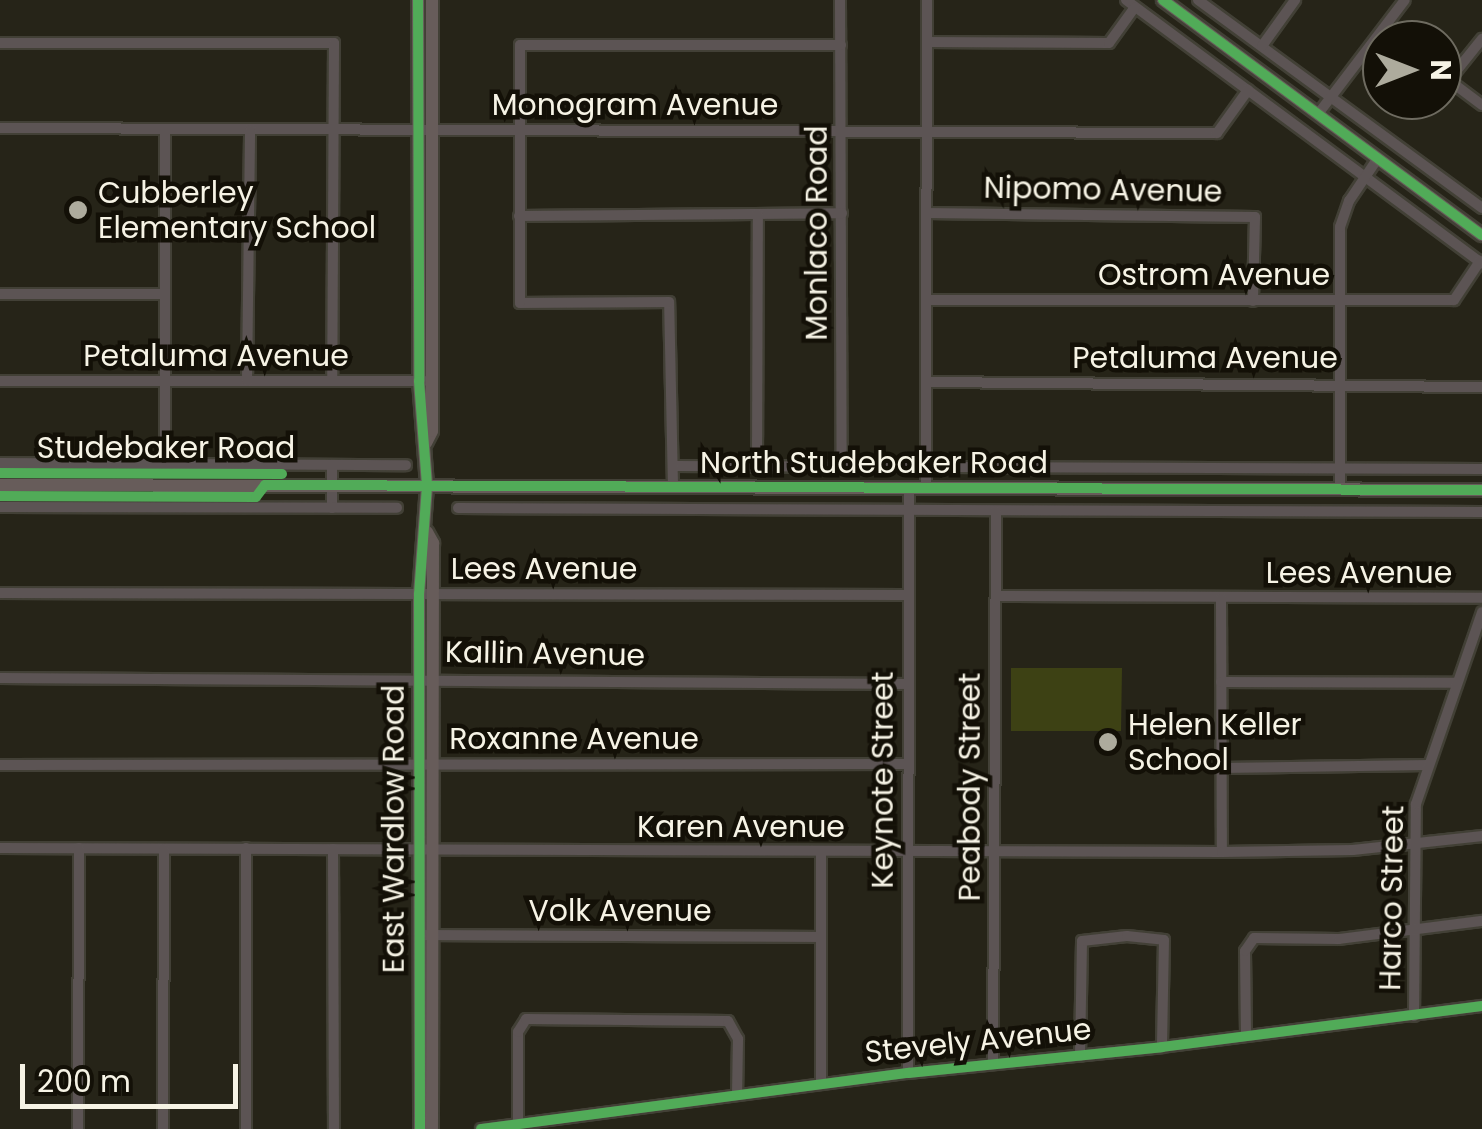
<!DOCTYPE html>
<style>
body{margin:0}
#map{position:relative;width:1482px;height:1129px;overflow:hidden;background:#262418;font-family:Poppins,sans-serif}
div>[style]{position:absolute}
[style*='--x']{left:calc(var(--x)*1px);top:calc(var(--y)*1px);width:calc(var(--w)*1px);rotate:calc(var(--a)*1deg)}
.green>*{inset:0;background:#3d4114}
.roads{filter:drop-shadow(2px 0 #424036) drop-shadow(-2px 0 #424036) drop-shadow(0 2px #424036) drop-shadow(0 -2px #424036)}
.minor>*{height:10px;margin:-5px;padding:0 5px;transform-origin:5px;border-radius:5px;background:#5c5454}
.major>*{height:12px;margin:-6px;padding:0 6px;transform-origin:6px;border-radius:6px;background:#675c5a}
.cycleway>*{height:10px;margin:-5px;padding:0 5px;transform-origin:5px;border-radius:5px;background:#51ab58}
.dots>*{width:28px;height:28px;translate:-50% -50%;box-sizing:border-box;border:5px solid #131007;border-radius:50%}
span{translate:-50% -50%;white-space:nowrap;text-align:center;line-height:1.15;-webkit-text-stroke:9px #131007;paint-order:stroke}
.street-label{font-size:30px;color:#f6f3e5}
.poi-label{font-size:30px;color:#f6f3e5}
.left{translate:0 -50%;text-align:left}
.north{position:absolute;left:1362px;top:20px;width:100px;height:100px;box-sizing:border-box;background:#131007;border:2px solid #6e6b60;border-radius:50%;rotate:90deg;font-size:28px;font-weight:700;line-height:40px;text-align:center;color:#f6f3e5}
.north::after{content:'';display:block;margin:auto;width:35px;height:45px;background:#adab9d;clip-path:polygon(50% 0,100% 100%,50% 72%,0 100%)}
.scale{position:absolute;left:20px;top:1064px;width:218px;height:45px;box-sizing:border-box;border:5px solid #f6f3e5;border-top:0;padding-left:12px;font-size:30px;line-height:35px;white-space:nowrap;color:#f6f3e5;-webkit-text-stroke:8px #131007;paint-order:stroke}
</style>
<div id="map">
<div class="green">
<i style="clip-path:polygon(1011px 668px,1122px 668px,1121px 731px,1011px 731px)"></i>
</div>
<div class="roads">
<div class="minor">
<i style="--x:840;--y:0;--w:466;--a:89.8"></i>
<i style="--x:1126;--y:0;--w:443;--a:36.5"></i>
<i style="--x:1198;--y:0;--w:352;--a:36.2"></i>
<i style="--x:1382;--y:31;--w:16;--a:35"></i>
<i style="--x:927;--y:42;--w:182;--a:0.3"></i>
<i style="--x:1109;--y:43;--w:44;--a:-54.2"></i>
<i style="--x:0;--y:43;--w:334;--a:0"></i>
<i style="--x:334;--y:43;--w:338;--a:90.3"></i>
<i style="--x:1262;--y:46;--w:57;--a:-54.3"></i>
<i style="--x:1442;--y:75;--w:50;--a:36.9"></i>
<i style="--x:1449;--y:80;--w:53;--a:-51.2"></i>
<i style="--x:1318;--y:114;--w:143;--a:-52.7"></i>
<i style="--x:0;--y:128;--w:1217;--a:0.24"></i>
<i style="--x:1217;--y:133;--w:53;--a:-54.2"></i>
<i style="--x:927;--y:213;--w:328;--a:0.7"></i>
<i style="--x:1255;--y:217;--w:84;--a:91.4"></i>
<i style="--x:519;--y:216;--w:323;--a:-0.5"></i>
<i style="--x:0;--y:294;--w:164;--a:0"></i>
<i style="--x:927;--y:300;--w:527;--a:0"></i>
<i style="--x:1454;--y:300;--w:47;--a:-56.3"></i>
<i style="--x:0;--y:381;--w:424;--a:0"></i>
<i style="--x:247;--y:381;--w:251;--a:-89.3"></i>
<i style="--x:927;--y:382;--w:555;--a:0.52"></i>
<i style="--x:0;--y:463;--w:406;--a:0.3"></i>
<i style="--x:165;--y:463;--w:334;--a:-90"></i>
<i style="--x:332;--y:465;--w:43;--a:90"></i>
<i style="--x:673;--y:466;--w:809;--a:0.21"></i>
<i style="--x:757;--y:466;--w:252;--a:-89.8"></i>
<i style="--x:673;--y:487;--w:185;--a:-91.2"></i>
<i style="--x:669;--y:302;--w:149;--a:179.6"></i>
<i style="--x:520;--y:303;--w:258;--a:-90"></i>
<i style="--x:520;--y:45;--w:321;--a:0"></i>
<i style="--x:926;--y:488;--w:488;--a:-89.9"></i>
<i style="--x:1340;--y:490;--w:263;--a:-90"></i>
<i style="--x:1340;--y:227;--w:28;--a:-71"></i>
<i style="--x:1349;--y:201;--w:52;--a:-56"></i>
<i style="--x:0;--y:507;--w:397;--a:0.1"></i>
<i style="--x:458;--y:508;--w:1024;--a:0.22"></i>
<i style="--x:0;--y:593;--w:909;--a:0.13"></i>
<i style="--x:996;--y:596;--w:486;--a:0.2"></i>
<i style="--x:1221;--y:599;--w:253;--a:89.8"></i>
<i style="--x:0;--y:678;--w:909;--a:0.38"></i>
<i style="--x:1221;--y:682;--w:236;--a:0.2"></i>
<i style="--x:0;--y:765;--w:909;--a:-0.06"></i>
<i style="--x:1222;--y:768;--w:206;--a:-0.8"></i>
<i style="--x:0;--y:848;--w:1222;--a:0.19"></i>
<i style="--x:1222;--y:852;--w:131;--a:-0.9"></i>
<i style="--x:1353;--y:850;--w:130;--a:-6.2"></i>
<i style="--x:246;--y:848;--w:281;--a:90"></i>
<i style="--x:333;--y:849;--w:280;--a:89.8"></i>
<i style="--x:425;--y:935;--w:396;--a:0.3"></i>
<i style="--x:1414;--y:1016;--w:212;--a:-89.5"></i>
<i style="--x:1416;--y:804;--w:203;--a:-71"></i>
<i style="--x:1246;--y:1034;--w:83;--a:-90.7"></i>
<i style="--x:1245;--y:951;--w:16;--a:-55"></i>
<i style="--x:1254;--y:938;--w:85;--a:0.7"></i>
<i style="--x:1339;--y:939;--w:144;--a:-7.2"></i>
<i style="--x:1080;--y:1056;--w:115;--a:-89"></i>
<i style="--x:1082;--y:941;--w:45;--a:-6.3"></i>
<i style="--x:1127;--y:936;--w:37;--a:6"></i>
<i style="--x:1164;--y:940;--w:107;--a:91.1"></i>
<i style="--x:993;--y:1064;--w:553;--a:-89.69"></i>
<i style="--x:908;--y:1073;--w:585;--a:-89.9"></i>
<i style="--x:821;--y:1084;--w:232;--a:-90"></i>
<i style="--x:518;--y:1124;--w:92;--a:-90"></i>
<i style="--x:518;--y:1032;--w:15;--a:-58"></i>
<i style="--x:526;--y:1019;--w:202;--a:0.6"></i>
<i style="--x:728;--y:1021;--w:21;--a:61"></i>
<i style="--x:738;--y:1039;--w:56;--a:91"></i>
<i style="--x:78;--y:1129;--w:281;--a:-89.8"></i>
<i style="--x:163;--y:1129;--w:280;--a:-89.8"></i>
<i style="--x:481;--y:1129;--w:431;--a:-7.5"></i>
<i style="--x:908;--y:1073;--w:255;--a:-5.8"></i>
<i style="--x:1162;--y:1047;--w:323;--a:-7.3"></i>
</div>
<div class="major">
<i style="--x:418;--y:0;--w:381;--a:89.8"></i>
<i style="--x:419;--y:381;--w:105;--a:85.6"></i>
<i style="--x:427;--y:486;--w:108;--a:94.2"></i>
<i style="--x:419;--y:594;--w:535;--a:89.89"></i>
<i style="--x:1163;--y:0;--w:396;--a:36.4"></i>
<i style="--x:426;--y:443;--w:13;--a:-63"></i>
<i style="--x:432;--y:431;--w:431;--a:-90"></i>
<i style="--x:0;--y:485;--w:1482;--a:0.19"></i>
<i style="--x:427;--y:532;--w:13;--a:61"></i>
<i style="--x:433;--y:543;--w:586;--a:90.1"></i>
</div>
</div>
<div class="cycleway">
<i style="--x:418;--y:0;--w:381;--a:89.8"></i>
<i style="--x:419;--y:381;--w:105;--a:85.6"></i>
<i style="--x:427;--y:486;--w:108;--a:94.2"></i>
<i style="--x:419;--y:594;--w:535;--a:89.89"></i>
<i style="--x:1163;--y:0;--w:396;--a:36.4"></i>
<i style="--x:0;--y:473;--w:282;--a:0.2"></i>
<i style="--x:0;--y:496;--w:256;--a:0.2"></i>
<i style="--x:256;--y:497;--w:15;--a:-53"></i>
<i style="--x:265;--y:485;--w:1217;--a:0.24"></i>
<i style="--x:481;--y:1129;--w:431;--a:-7.5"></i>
<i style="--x:908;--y:1073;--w:255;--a:-5.8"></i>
<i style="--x:1162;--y:1047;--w:323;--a:-7.3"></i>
</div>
<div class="dots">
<i style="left:78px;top:210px;background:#adab9d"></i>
<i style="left:1108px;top:742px;background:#adab9d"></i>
</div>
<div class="street-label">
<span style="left:635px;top:105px">Monogram Avenue</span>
<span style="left:1103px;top:190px;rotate:1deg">Nipomo Avenue</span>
<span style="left:817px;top:233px;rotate:-90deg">Monlaco Road</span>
<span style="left:1214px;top:275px">Ostrom Avenue</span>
<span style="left:216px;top:356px">Petaluma Avenue</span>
<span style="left:1205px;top:358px">Petaluma Avenue</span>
<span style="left:166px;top:448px">Studebaker Road</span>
<span style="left:874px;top:463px">North Studebaker Road</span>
<span style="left:544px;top:569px">Lees Avenue</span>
<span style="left:1359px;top:573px">Lees Avenue</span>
<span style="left:545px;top:654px;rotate:1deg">Kallin Avenue</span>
<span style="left:574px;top:739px">Roxanne Avenue</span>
<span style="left:883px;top:780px;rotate:-90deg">Keynote Street</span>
<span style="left:970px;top:787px;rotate:-90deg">Peabody Street</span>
<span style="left:741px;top:827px">Karen Avenue</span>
<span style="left:394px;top:829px;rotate:-90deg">East Wardlow Road</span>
<span style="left:1392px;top:898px;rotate:-89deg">Harco Street</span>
<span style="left:620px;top:911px">Volk Avenue</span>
<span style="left:978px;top:1041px;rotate:-6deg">Stevely Avenue</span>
</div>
<div class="poi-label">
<span class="left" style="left:98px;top:210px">Cubberley<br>Elementary School</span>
<span class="left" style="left:1128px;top:742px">Helen Keller<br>School</span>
</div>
<div class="north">N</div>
<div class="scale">200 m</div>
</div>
